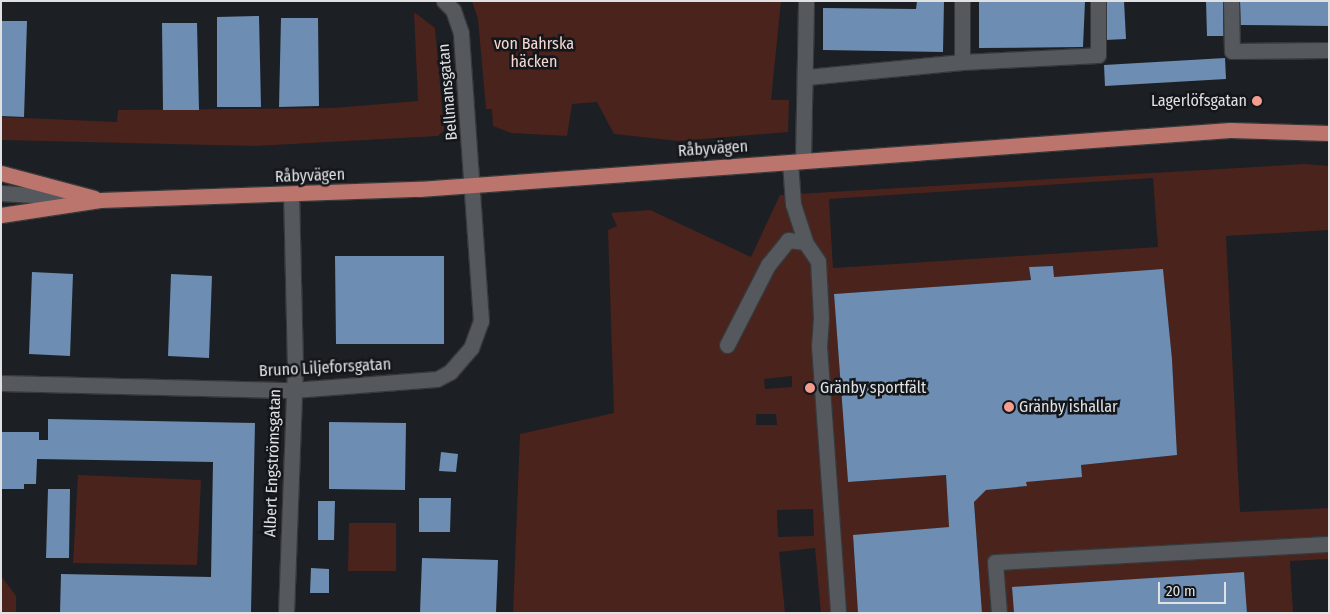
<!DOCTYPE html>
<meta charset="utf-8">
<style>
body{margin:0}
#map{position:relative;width:1330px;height:614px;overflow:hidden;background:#1c1f23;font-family:"Fira Sans Condensed",sans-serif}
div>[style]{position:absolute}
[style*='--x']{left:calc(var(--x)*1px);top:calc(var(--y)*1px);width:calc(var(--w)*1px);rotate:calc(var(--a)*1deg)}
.green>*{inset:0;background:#4a231d}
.building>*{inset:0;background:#6d8db2}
.roads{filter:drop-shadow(1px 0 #37393b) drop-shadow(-1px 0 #37393b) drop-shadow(0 1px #37393b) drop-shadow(0 -1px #37393b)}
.minor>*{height:15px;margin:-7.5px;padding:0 7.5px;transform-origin:7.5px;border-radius:7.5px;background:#55585c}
.major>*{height:15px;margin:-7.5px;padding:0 7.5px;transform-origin:7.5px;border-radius:7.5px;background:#bb756c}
.dots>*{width:14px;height:14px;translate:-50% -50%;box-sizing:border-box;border:2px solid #13161a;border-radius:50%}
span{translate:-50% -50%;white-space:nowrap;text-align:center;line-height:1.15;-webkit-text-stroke:5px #13161a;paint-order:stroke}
.park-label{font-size:16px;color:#f8d7d1}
.street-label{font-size:16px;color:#dfe1e3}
.poi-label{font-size:16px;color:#dfe1e3}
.right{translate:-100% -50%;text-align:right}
.left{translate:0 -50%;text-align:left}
.frame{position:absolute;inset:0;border:2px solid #dfe1e3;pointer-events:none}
.scale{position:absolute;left:1158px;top:582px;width:68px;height:22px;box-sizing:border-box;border:2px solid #dfe1e3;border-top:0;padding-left:6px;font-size:15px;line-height:18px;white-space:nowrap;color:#dfe1e3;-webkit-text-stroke:4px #13161a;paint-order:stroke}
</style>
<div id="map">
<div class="green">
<i style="clip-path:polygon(472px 1px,781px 1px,771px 100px,789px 100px,788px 132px,678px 141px,614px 134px,597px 102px,572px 104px,567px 136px,511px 133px,493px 126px,492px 109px,486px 109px,478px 19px)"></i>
<i style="clip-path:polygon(414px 12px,435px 28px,444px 130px,438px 136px,256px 146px,1px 140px,1px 117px,117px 122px,118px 110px,333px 108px,418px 101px)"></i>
<i style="clip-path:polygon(evenodd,1305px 164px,1329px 166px,1329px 230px,1226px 236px,1240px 512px,1329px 508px,1329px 559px,1290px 561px,1293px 613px,1247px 613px,1244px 572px,1012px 588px,1014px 613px,982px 613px,974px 502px,986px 490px,1026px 486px,1026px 482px,1081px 465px,1177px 455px,1172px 359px,1163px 270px,1054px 277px,1053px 266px,1029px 267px,1031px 280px,834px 294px,848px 482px,946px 475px,949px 527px,853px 536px,858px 613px,821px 613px,815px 548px,779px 552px,785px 613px,513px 613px,520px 434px,614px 413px,608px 230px,617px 226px,611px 213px,650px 210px,751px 257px,780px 195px,1305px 164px,1153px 178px,1158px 247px,833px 268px,829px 199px,1153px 178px,1305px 164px,792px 376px,792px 387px,765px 389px,764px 379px,792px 376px,1305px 164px,756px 414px,776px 414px,777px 425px,756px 425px,756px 414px,1305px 164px,813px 509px,814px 536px,778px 537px,777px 510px,813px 509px)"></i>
<i style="clip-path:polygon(78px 475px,201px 480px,197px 565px,73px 563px)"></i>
<i style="clip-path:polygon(349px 523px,396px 523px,396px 571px,348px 571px)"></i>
<i style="clip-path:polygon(1px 576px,16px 596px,16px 613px,1px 613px)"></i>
</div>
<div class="building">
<i style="clip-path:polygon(917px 1px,944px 1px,943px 52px,823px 50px,823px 8px,916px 9px)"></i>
<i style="clip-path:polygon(1085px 1px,1083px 47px,979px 48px,979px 2px)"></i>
<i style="clip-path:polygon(1103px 1px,1124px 1px,1126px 39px,1105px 40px)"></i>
<i style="clip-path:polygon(1206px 1px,1227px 1px,1228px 36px,1207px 36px)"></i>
<i style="clip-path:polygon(1239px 1px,1329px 1px,1329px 26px,1239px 25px)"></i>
<i style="clip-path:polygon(259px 16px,261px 107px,217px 107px,217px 17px)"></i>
<i style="clip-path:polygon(281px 18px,318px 18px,319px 106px,279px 107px)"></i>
<i style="clip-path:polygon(1px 21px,27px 21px,24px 117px,1px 116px)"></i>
<i style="clip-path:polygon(162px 23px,197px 23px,199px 110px,163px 110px)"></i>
<i style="clip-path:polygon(1225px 58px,1226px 79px,1105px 86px,1104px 65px)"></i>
<i style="clip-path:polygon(335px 256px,444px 256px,444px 344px,336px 344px)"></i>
<i style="clip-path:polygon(1053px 266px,1054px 277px,1163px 269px,1172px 359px,1177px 455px,1081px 465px,1082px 477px,1026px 482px,1027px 486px,986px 490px,974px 502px,982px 613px,858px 613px,853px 535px,949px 527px,946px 475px,848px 482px,834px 294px,1031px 280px,1029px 267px)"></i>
<i style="clip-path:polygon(32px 272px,73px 274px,70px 356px,29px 354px)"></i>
<i style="clip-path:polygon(171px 274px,212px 276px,209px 358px,168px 356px)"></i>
<i style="clip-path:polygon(48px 419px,255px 423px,251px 613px,60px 613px,61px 574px,211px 577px,213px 462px,37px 459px,36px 484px,24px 484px,24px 489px,1px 489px,1px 432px,39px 432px,39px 440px,48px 440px)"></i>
<i style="clip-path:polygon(329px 422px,406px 423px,405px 490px,329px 489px)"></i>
<i style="clip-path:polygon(441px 452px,458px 454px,456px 472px,439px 471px)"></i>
<i style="clip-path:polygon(48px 489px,70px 489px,69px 558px,46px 558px)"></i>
<i style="clip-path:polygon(419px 498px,451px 498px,450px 532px,419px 532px)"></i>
<i style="clip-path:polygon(318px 501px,335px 501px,334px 540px,318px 540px)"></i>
<i style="clip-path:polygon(422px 558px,498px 560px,496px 613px,420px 613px)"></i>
<i style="clip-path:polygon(311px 568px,329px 569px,329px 593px,310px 593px)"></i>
<i style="clip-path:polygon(1244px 572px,1247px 613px,1014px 613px,1012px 587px)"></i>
</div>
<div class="roads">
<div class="minor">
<i style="--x:1231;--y:1;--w:50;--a:88.9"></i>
<i style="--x:1232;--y:51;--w:97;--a:-0.6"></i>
<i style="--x:962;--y:62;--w:61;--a:-90"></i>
<i style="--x:807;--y:77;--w:156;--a:-5.5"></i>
<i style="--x:962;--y:62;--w:136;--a:-2.9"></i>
<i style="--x:1098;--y:55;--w:54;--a:-90"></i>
<i style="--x:803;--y:160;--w:159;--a:-88.9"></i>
<i style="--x:790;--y:162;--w:42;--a:85.9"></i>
<i style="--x:793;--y:204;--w:40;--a:72"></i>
<i style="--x:805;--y:242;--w:23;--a:56"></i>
<i style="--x:818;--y:261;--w:57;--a:87"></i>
<i style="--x:821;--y:318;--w:28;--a:94"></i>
<i style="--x:819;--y:346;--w:268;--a:85.9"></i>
<i style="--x:1;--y:193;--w:80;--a:3.6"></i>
<i style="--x:727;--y:345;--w:90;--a:-62.9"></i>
<i style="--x:768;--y:265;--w:32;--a:-51"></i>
<i style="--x:788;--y:240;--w:17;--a:7"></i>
<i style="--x:1;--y:383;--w:292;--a:1.4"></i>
<i style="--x:293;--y:390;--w:144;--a:-4.4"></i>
<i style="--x:437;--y:379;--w:15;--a:-28"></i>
<i style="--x:450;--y:372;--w:32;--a:-49"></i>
<i style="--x:471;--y:348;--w:29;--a:-70"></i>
<i style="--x:481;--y:321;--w:289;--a:-94"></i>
<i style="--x:461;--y:33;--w:24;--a:-109"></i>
<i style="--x:453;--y:10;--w:13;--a:-135"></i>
<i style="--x:286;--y:613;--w:246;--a:-87.9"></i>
<i style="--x:295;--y:367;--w:172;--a:-91.3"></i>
<i style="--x:999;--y:613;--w:51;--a:-94.5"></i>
<i style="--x:995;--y:562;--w:334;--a:-3.1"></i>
</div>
<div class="major">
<i style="--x:1;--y:173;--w:96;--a:15"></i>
<i style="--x:1;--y:215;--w:100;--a:-8.6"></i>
<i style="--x:100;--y:200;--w:319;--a:-2"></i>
<i style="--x:419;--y:189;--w:813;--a:-4.16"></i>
<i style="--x:1230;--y:130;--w:99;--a:1.7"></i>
</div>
</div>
<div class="dots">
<i style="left:1257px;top:101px;background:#f59d8f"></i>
<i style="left:810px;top:388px;background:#f59d8f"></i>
<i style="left:1009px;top:407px;background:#f59d8f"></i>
</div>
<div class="park-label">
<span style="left:534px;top:53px">von Bahrska<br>häcken</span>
</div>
<div class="street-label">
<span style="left:448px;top:92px;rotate:-95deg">Bellmansgatan</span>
<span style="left:713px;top:149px;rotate:-4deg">Råbyvägen</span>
<span style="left:310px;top:176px;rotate:-2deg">Råbyvägen</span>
<span style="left:325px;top:368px;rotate:-3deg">Bruno Liljeforsgatan</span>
<span style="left:273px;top:463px;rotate:-88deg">Albert Engströmsgatan</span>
</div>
<div class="poi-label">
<span class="right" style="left:1247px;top:101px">Lagerlöfsgatan</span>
<span class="left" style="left:820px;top:388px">Gränby sportfält</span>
<span class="left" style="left:1019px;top:407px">Gränby ishallar</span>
</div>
<div class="frame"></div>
<div class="scale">20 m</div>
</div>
